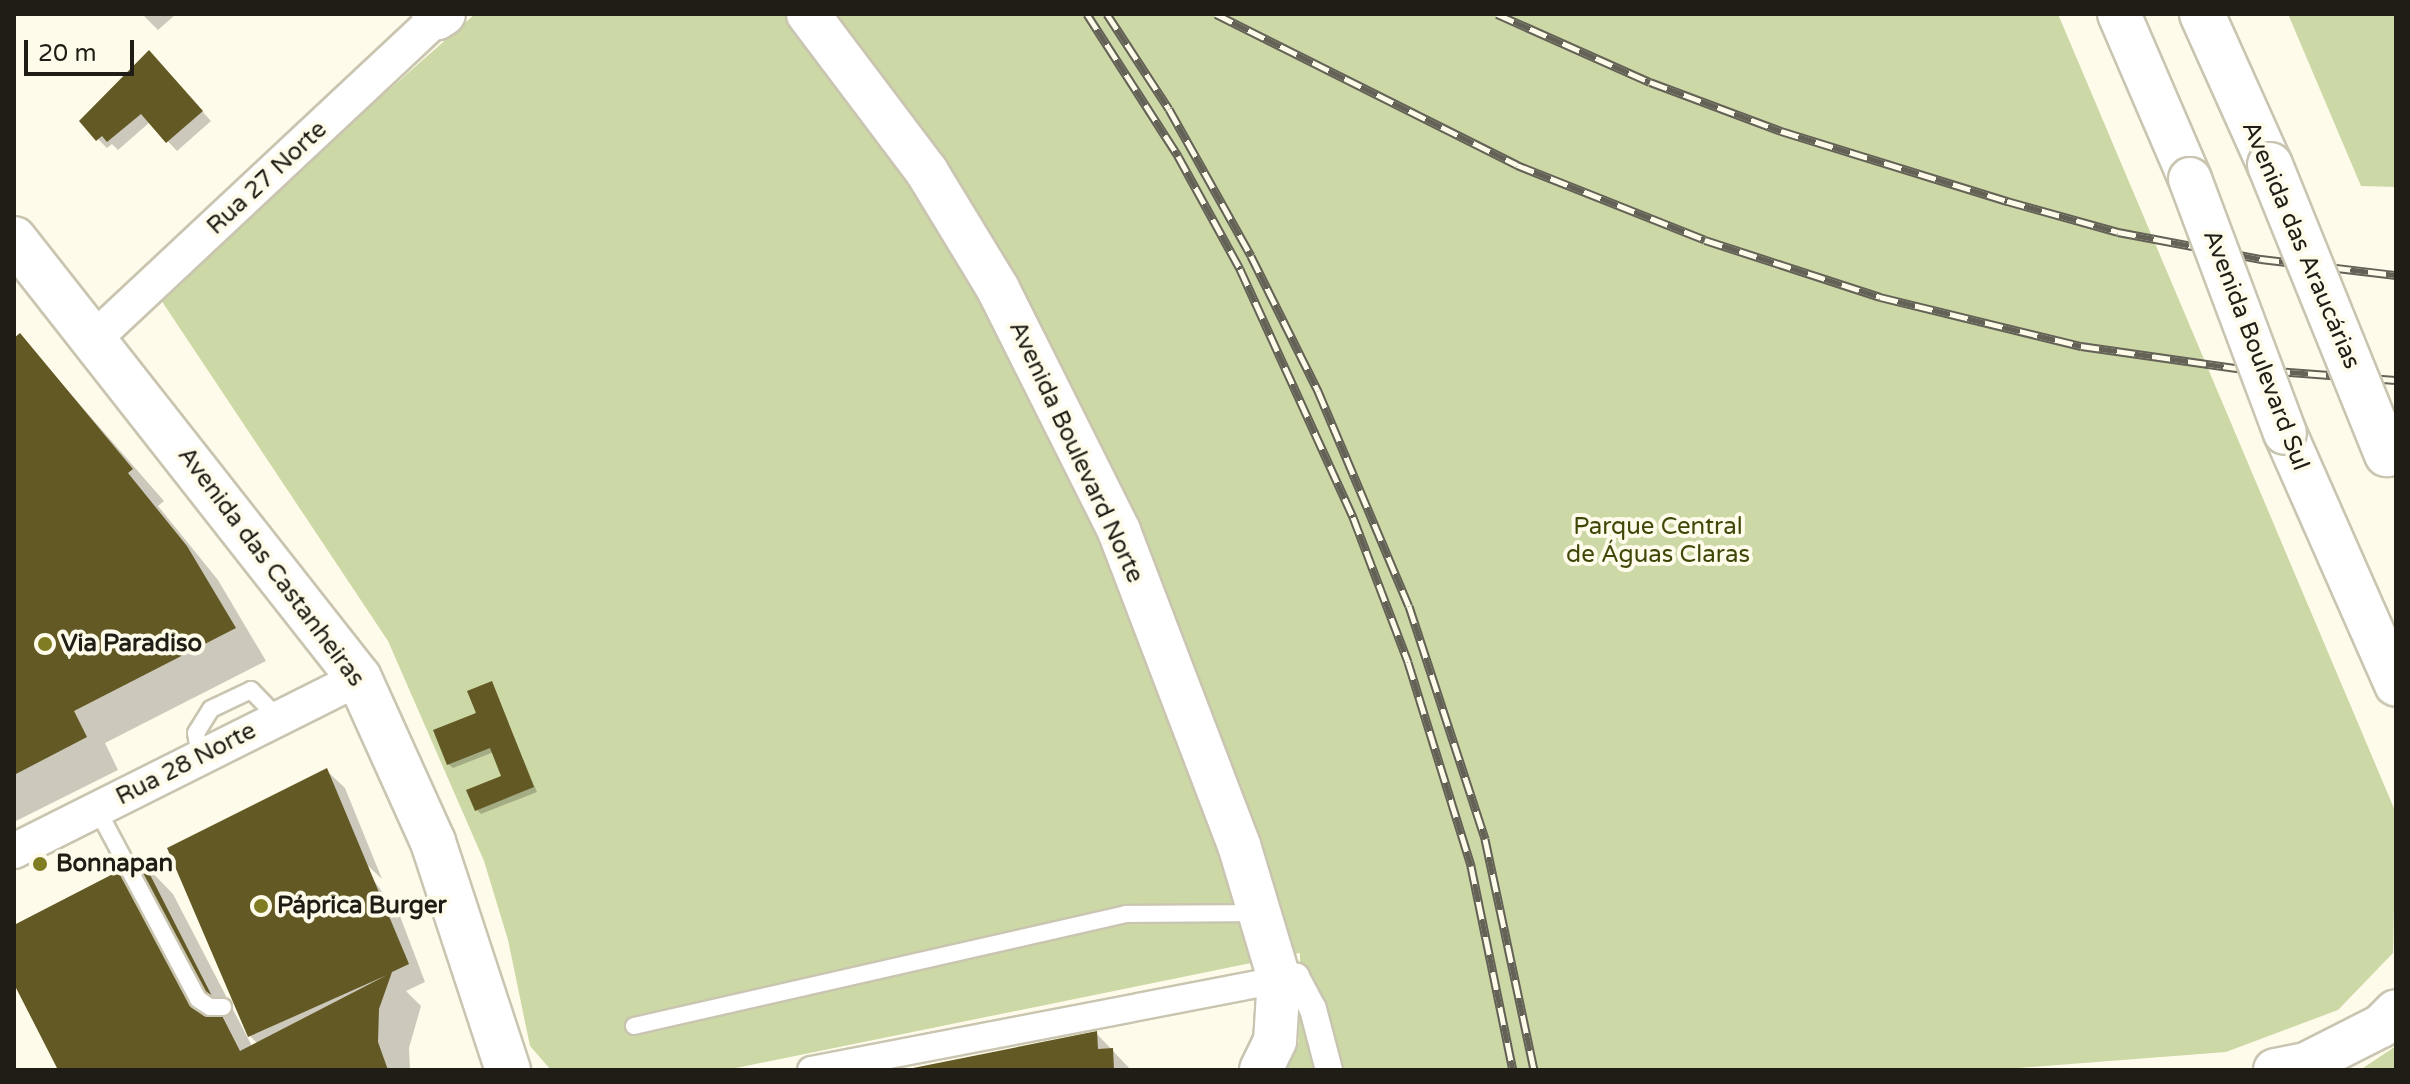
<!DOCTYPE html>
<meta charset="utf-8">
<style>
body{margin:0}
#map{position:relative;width:2410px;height:1084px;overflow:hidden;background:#fffbea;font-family:"Varela Round",sans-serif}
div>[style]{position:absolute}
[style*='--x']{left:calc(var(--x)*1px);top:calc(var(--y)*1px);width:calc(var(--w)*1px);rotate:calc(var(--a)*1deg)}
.green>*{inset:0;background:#cdd8a7}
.shadow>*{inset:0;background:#0003}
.building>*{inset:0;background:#635924}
.roads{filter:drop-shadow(2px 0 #c9c5b0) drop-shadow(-2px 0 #c9c5b0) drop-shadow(0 2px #c9c5b0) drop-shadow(0 -2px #c9c5b0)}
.service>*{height:16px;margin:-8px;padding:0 8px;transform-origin:8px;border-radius:8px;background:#fff}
.pedestrian>*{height:26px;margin:-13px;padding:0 13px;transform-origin:13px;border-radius:13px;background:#fff}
.minor>*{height:34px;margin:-17px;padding:0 17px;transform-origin:17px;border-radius:17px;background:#fff}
.tertiary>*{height:42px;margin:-21px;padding:0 21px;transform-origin:21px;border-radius:21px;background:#fff}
.secondary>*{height:44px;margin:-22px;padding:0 22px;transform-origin:22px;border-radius:22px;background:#fff}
.rail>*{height:9px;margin-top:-4.5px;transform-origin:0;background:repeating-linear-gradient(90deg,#fffbea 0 18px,#646157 0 36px);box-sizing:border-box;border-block:2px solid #646157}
.bridges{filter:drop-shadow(2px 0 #c9c5b0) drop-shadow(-2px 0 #c9c5b0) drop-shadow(0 2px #c9c5b0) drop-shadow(0 -2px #c9c5b0)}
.tertiary-bridge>*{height:42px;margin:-21px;padding:0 21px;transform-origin:21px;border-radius:21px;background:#fff}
.secondary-bridge>*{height:44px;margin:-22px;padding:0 22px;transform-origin:22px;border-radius:22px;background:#fff}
.dots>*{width:22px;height:22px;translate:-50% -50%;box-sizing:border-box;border:4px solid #fffbea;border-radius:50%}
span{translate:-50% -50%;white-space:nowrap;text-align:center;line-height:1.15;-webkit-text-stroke:8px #fffbea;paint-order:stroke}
.street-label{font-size:24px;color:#1f1d15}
.park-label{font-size:24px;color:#3e4707}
.poi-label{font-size:24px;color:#1f1d15;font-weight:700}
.left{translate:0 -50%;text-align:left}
.frame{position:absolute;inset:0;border:16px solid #1f1d15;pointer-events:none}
.scale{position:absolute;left:24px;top:40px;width:110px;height:36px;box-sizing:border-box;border:4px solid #1f1d15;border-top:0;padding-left:10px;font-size:24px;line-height:28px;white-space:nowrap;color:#1f1d15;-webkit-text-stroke:6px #fffbea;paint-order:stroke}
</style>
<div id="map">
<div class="green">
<i style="clip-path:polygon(475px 14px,2058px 14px,2396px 813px,2393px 953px,2338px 1010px,2226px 1052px,1992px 1070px,1281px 1070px,1299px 1041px,1300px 953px,726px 1070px,551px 1070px,530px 1046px,508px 940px,484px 861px,388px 641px,157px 294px)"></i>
<i style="clip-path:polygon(2288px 14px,2396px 14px,2396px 187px,2361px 186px)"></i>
<i style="clip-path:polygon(2396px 1046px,2396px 1070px,2360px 1070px)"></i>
</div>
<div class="shadow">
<i style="clip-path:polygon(142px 14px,176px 14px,158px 30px)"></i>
<i style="clip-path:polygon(158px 62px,211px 121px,177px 151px,150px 122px,118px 150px,112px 144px,107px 148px,98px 139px)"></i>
<i style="clip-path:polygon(20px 336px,164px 501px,158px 506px,218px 580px,266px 661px,105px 743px,118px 770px,14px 822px,14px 341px)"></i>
<i style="clip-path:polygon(491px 683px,537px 792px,481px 814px,477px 810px,503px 777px,494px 752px,453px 768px,448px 764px)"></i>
<i style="clip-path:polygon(327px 771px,345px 788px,382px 879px,366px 864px,366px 870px,400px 916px,425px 982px,406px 991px,421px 1006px,409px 1048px,410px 1070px,61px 1070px,14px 979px,14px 927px,142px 862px,173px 894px,253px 1048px,259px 1045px,249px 1035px)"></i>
<i style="clip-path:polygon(1096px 1033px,1131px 1070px,906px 1070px)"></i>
</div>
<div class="building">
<i style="clip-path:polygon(149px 50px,203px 111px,166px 143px,141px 114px,107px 142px,102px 136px,96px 141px,79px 121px)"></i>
<i style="clip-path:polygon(20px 333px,133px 469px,128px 473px,187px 546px,236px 628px,74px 711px,87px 737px,14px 775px,14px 338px)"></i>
<i style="clip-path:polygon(492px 681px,534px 787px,475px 811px,466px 790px,501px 776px,490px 748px,447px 765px,433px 730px,476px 713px,467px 691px)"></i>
<i style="clip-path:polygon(327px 768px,409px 964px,392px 972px,379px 1009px,378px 1042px,388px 1070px,58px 1070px,14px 984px,14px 925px,142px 859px,240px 1051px,387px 975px,248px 1037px,167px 848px)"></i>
<i style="clip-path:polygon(1097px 1031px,1098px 1049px,1113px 1048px,1114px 1070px,903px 1070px)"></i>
</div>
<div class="roads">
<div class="service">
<i style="--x:200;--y:758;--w:25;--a:-99"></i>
<i style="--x:196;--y:733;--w:28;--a:-58"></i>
<i style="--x:211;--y:709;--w:44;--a:-25.4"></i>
<i style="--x:251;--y:690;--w:39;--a:46"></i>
<i style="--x:97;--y:809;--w:215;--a:62"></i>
<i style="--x:198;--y:999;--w:14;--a:34"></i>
<i style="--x:210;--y:1007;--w:13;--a:0"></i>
<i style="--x:634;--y:1026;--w:505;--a:-12.82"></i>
<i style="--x:1126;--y:914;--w:132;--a:-0.4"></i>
</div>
<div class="pedestrian">
<i style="--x:811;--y:1070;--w:494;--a:-10.9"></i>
<i style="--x:1296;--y:977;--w:36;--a:62"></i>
<i style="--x:1313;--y:1009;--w:63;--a:75.3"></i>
</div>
<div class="minor">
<i style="--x:96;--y:337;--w:467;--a:-43.1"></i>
<i style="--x:14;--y:851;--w:386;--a:-26.6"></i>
</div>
<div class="tertiary">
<i style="--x:433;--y:14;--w:6;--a:45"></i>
<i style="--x:437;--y:18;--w:8;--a:-30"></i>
<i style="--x:808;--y:14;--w:198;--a:53"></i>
<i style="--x:927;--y:172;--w:137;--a:58.7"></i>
<i style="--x:998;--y:289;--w:271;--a:63.4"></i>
<i style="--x:1119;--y:531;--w:336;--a:69.1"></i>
<i style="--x:1239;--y:845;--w:139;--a:73.3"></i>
<i style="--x:1279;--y:978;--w:63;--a:93.6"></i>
<i style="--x:1275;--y:1041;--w:32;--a:116"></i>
<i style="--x:2119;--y:14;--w:180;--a:66.7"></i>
<i style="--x:2285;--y:433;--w:275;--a:66.2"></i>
<i style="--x:2275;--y:1070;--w:32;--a:-11"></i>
<i style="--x:2306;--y:1064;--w:84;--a:-26.9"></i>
<i style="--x:2381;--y:1026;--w:21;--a:-45"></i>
</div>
<div class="secondary">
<i style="--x:2202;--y:14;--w:166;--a:65.8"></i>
<i style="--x:14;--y:239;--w:558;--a:51.84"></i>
<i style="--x:359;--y:678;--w:180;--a:65.7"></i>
<i style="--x:433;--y:842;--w:240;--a:71.8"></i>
</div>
</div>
<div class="rail">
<i style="--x:1087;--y:14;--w:169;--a:57.3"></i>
<i style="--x:1178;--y:156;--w:129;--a:61.2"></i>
<i style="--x:1240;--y:269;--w:273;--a:65.5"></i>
<i style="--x:1353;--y:517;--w:155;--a:69.2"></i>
<i style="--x:1408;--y:662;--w:214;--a:72.8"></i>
<i style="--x:1471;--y:866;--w:208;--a:78.4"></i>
<i style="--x:1107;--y:14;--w:113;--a:56.9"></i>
<i style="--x:1169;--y:109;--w:168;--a:60.8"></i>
<i style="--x:1251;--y:256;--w:151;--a:63.6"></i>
<i style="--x:1318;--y:391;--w:233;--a:67.1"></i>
<i style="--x:1409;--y:606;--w:245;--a:71.9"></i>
<i style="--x:1485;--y:839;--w:236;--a:78"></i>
<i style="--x:1216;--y:14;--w:337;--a:26.6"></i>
<i style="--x:1517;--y:165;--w:202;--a:21.7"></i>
<i style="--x:1705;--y:240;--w:184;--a:18"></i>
<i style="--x:1880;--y:297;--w:207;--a:13.7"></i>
<i style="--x:2081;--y:346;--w:157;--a:8.1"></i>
<i style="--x:2236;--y:368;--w:160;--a:4.3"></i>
<i style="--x:1497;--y:14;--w:167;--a:24"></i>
<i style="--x:1650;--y:82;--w:140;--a:20.5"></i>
<i style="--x:1781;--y:131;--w:237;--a:17.2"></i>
<i style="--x:2007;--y:201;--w:115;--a:15.6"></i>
<i style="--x:2118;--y:232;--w:146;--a:10.7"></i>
<i style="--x:2261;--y:259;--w:136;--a:6.8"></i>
</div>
<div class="bridges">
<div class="tertiary-bridge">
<i style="--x:2190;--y:179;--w:271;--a:69.5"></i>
</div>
<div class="secondary-bridge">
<i style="--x:2270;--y:165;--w:312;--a:68"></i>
</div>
</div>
<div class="dots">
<i style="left:45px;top:644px;background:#7f7c23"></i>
<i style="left:40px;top:864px;background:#7f7c23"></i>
<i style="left:261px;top:906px;background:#7f7c23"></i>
</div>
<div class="street-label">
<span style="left:267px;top:178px;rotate:-43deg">Rua 27 Norte</span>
<span style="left:2301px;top:245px;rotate:67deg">Avenida das Araucárias</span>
<span style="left:2256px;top:350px;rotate:69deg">Avenida Boulevard Sul</span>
<span style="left:1076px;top:452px;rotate:65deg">Avenida Boulevard Norte</span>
<span style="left:271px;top:567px;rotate:53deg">Avenida das Castanheiras</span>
<span style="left:186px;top:764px;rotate:-27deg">Rua 28 Norte</span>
</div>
<div class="park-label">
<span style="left:1658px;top:541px">Parque Central<br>de Águas Claras</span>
</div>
<div class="poi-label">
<span class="left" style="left:61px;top:644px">Via Paradiso</span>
<span class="left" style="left:56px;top:864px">Bonnapan</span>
<span class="left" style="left:277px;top:906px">Páprica Burger</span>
</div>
<div class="frame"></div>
<div class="scale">20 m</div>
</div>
